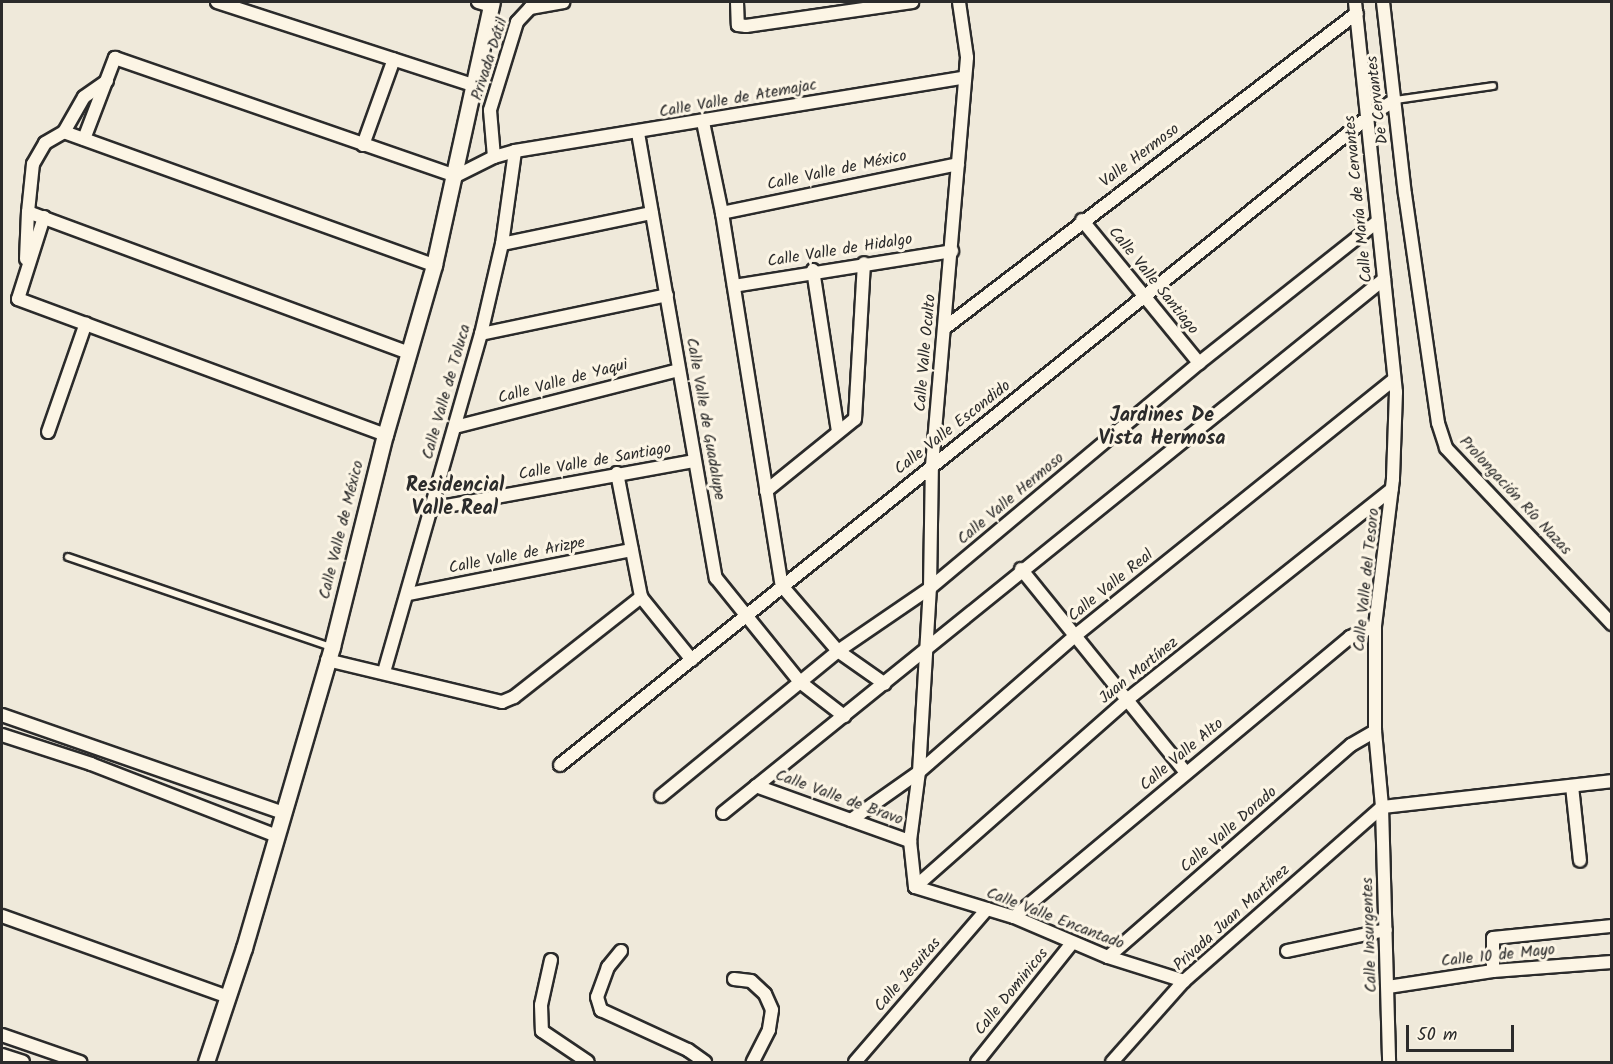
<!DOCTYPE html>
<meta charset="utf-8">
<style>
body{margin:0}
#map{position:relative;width:1613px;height:1064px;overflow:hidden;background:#efe9da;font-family:Kalam,sans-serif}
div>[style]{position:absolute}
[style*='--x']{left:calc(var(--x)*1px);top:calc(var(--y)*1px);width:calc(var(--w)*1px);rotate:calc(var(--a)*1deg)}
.roads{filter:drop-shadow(2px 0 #2b2b2b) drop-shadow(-2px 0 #2b2b2b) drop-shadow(0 2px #2b2b2b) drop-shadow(0 -2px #2b2b2b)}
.service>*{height:6px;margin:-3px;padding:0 3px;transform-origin:3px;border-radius:3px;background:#fcf5e5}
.minor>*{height:12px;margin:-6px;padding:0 6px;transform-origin:6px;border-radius:6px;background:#fcf5e5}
.tertiary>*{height:15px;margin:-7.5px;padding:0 7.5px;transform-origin:7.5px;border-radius:7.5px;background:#fcf5e5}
span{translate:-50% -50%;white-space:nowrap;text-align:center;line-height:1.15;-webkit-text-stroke:6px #fcf5e5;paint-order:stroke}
.street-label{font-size:16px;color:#2b2b2b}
.quarter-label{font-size:20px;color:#2b2b2b;font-weight:700}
.frame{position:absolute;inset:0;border:3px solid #2b2b2b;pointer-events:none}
.scale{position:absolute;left:1406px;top:1025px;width:108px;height:27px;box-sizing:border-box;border:3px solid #2b2b2b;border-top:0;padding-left:8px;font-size:18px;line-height:21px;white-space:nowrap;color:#2b2b2b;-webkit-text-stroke:4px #fcf5e5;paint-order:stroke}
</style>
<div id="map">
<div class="roads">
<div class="service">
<i style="--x:1395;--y:100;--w:99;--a:-8.1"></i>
<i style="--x:68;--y:557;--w:278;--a:18.9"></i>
</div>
<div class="minor">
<i style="--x:217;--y:2;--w:272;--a:18"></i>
<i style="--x:478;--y:2;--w:14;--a:17"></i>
<i style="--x:737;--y:2;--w:23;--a:88"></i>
<i style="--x:738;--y:25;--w:8;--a:7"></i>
<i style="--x:746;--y:26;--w:168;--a:-8.2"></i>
<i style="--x:1355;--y:2;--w:392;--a:84"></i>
<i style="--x:1396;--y:392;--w:87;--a:92"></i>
<i style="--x:1393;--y:479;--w:148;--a:97"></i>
<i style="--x:1375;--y:626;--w:105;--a:90"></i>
<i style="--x:1375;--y:731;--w:76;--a:84.7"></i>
<i style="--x:1382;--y:807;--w:255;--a:88.4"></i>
<i style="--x:1383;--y:2;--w:193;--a:83.5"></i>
<i style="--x:1405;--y:194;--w:231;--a:81.8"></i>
<i style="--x:1438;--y:423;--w:26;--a:72"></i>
<i style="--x:1446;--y:448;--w:242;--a:46.7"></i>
<i style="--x:703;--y:122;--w:93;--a:78.2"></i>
<i style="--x:722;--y:213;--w:378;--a:80.9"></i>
<i style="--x:782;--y:586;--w:86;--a:49.3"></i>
<i style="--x:838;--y:651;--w:57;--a:35.1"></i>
<i style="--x:64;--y:132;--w:40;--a:-60.3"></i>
<i style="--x:84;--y:97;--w:28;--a:-35"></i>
<i style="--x:638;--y:133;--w:452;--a:80.1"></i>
<i style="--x:716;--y:578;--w:134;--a:51.1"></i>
<i style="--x:800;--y:682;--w:56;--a:37.7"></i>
<i style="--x:84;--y:139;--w:87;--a:-69.1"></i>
<i style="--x:115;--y:58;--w:361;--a:19.1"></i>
<i style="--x:456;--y:176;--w:42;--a:-26.6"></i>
<i style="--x:494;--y:157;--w:22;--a:-16"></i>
<i style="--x:515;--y:151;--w:456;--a:-9.3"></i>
<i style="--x:363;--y:145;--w:91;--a:-70.2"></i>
<i style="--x:494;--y:157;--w:47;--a:-94.9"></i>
<i style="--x:490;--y:110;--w:92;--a:-72.9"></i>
<i style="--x:517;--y:22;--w:19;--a:-47"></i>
<i style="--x:530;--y:8;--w:34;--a:-10"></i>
<i style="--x:722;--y:213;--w:241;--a:-11.7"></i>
<i style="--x:44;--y:217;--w:86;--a:107.6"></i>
<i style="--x:18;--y:299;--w:391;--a:20.3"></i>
<i style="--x:1082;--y:220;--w:185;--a:50.7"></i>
<i style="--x:502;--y:244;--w:153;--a:-11.7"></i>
<i style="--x:26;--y:259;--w:47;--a:-87.6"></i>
<i style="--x:813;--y:270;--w:164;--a:81.2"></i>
<i style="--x:734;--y:286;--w:221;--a:-9.1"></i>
<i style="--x:946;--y:327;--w:517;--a:-37.38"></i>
<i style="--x:481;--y:334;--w:190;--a:-11.8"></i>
<i style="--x:409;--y:353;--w:406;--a:-159.7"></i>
<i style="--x:28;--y:212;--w:48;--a:-84.1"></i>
<i style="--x:33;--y:164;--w:24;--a:-60"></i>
<i style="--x:45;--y:143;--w:22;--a:-30"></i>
<i style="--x:64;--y:132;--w:393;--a:19.8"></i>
<i style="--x:455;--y:427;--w:231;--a:-14.3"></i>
<i style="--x:48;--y:432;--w:115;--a:-70.8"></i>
<i style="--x:617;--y:473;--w:126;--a:79"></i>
<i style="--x:641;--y:597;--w:81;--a:51"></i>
<i style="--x:766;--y:491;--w:114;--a:-39"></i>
<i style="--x:855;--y:419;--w:156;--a:-86.7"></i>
<i style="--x:430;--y:509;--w:269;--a:-10.3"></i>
<i style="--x:1021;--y:569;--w:262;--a:51"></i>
<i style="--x:409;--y:594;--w:227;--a:-11.2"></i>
<i style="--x:327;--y:660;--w:180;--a:13.5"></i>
<i style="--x:502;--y:702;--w:13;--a:-23"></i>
<i style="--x:514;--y:697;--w:162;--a:-38.2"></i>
<i style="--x:384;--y:672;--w:352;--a:-74"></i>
<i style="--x:481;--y:334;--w:92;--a:-76.9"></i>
<i style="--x:502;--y:244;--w:94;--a:-82"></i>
<i style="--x:2;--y:715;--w:298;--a:19.2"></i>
<i style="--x:2;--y:735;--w:94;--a:18"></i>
<i style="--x:91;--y:764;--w:199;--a:21.2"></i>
<i style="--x:560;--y:765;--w:1034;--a:-38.72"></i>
<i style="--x:1367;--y:118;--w:33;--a:-33"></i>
<i style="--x:756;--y:786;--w:164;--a:19.7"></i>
<i style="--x:1572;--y:786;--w:75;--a:83.9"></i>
<i style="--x:661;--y:796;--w:229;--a:-39.3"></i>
<i style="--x:838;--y:651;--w:112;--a:-34.4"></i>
<i style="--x:930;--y:588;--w:351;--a:-39.9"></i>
<i style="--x:1199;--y:363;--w:228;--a:-38.4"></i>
<i style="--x:1382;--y:807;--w:231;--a:-6.4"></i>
<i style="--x:723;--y:813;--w:850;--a:-38.93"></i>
<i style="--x:851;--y:820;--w:83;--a:-35.2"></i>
<i style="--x:919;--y:772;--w:208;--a:-41.1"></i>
<i style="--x:1076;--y:635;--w:408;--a:-38.8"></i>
<i style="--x:915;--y:887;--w:46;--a:-96.2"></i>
<i style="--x:910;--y:841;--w:70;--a:-82.6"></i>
<i style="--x:919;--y:772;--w:184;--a:-86.6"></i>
<i style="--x:930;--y:588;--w:122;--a:-89.1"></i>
<i style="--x:932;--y:466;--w:410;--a:-85.1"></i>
<i style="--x:967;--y:57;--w:56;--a:-98.3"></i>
<i style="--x:915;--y:887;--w:284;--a:-41.4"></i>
<i style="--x:1128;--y:699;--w:337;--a:-38.5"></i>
<i style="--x:915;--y:887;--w:103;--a:16.9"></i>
<i style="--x:1014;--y:917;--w:102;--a:23.1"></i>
<i style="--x:1108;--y:957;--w:80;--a:17.5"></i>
<i style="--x:2;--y:916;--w:240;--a:19.7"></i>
<i style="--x:1014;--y:917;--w:437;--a:-39.8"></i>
<i style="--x:1350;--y:637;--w:27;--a:-24"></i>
<i style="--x:621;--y:951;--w:21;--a:129"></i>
<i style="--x:608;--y:967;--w:32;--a:110"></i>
<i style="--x:597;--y:997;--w:14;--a:73"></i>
<i style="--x:601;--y:1010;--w:96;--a:24.7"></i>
<i style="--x:688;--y:1050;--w:21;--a:35"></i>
<i style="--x:1287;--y:951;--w:101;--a:-12"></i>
<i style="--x:1108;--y:957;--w:322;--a:-41.1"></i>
<i style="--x:1351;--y:745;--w:28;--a:-30"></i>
<i style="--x:551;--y:960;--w:46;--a:102.5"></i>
<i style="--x:541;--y:1005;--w:26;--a:88"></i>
<i style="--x:542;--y:1031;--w:55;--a:34"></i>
<i style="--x:1493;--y:971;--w:33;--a:-90"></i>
<i style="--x:1493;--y:938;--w:120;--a:-5.8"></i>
<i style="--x:734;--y:979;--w:17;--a:7"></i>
<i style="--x:751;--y:981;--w:19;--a:43"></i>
<i style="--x:765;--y:994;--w:17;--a:66"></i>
<i style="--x:772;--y:1010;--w:20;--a:99"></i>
<i style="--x:769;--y:1030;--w:36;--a:117"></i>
<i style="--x:1388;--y:987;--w:106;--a:-8.7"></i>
<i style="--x:1493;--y:971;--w:119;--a:-4.3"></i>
<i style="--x:2;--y:1035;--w:83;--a:19.1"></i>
<i style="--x:2;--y:1055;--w:22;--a:18"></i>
<i style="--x:855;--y:1062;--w:202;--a:-49.2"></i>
<i style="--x:977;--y:1062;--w:152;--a:-51.4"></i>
<i style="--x:1112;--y:1062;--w:108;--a:-48.4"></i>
<i style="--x:1184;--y:981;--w:264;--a:-41.3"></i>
</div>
<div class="tertiary">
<i style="--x:206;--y:1062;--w:120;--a:-71.6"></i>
<i style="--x:244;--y:948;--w:314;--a:-73.7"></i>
<i style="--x:332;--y:647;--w:219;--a:-76"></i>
<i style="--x:385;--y:435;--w:177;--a:-73.9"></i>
<i style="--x:434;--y:265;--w:269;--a:-77.6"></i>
</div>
</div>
<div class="street-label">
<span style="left:490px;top:59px;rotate:-72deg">Privada Dátil</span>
<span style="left:738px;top:99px;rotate:-10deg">Calle Valle de Atemajac</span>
<span style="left:1378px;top:100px;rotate:-97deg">De Cervantes</span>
<span style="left:1140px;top:156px;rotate:-37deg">Valle Hermoso</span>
<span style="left:837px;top:171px;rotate:-12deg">Calle Valle de México</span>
<span style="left:1359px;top:199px;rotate:-96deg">Calle María de Cervantes</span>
<span style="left:840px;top:251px;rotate:-9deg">Calle Valle de Hidalgo</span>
<span style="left:1153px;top:281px;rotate:51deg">Calle Valle Santiago</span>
<span style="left:926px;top:353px;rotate:-85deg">Calle Valle Oculto</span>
<span style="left:563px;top:382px;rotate:-15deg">Calle Valle de Yaqui</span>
<span style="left:447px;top:392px;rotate:-74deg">Calle Valle de Toluca</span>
<span style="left:705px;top:419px;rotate:80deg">Calle Valle de Guadalupe</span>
<span style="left:953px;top:428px;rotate:-38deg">Calle Valle Escondido</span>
<span style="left:595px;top:462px;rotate:-10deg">Calle Valle de Santiago</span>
<span style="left:1515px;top:496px;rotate:47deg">Prolongación Río Nazas</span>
<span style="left:1011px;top:499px;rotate:-40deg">Calle Valle Hermoso</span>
<span style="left:342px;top:530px;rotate:-76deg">Calle Valle de México</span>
<span style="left:517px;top:556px;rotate:-11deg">Calle Valle de Arizpe</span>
<span style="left:1367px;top:580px;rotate:-84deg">Calle Valle del Tesoro</span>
<span style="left:1111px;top:586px;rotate:-39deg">Calle Valle Real</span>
<span style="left:1139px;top:671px;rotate:-39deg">Juan Martínez</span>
<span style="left:1182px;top:755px;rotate:-40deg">Calle Valle Alto</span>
<span style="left:839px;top:798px;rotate:20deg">Calle Valle de Bravo</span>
<span style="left:1229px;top:830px;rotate:-41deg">Calle Valle Dorado</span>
<span style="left:1232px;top:918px;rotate:-42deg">Privada Juan Martínez</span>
<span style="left:1055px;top:919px;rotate:21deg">Calle Valle Encantado</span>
<span style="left:1370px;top:935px;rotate:-92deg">Calle Insurgentes</span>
<span style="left:1498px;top:956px;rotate:-6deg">Calle 10 de Mayo</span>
<span style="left:908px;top:975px;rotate:-49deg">Calle Jesuitas</span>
<span style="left:1012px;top:992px;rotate:-51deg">Calle Dominicos</span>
</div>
<div class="quarter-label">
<span style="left:1162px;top:428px">Jardines De<br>Vista Hermosa</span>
<span style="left:455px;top:498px">Residencial<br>Valle Real</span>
</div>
<div class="frame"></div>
<div class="scale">50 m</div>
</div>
